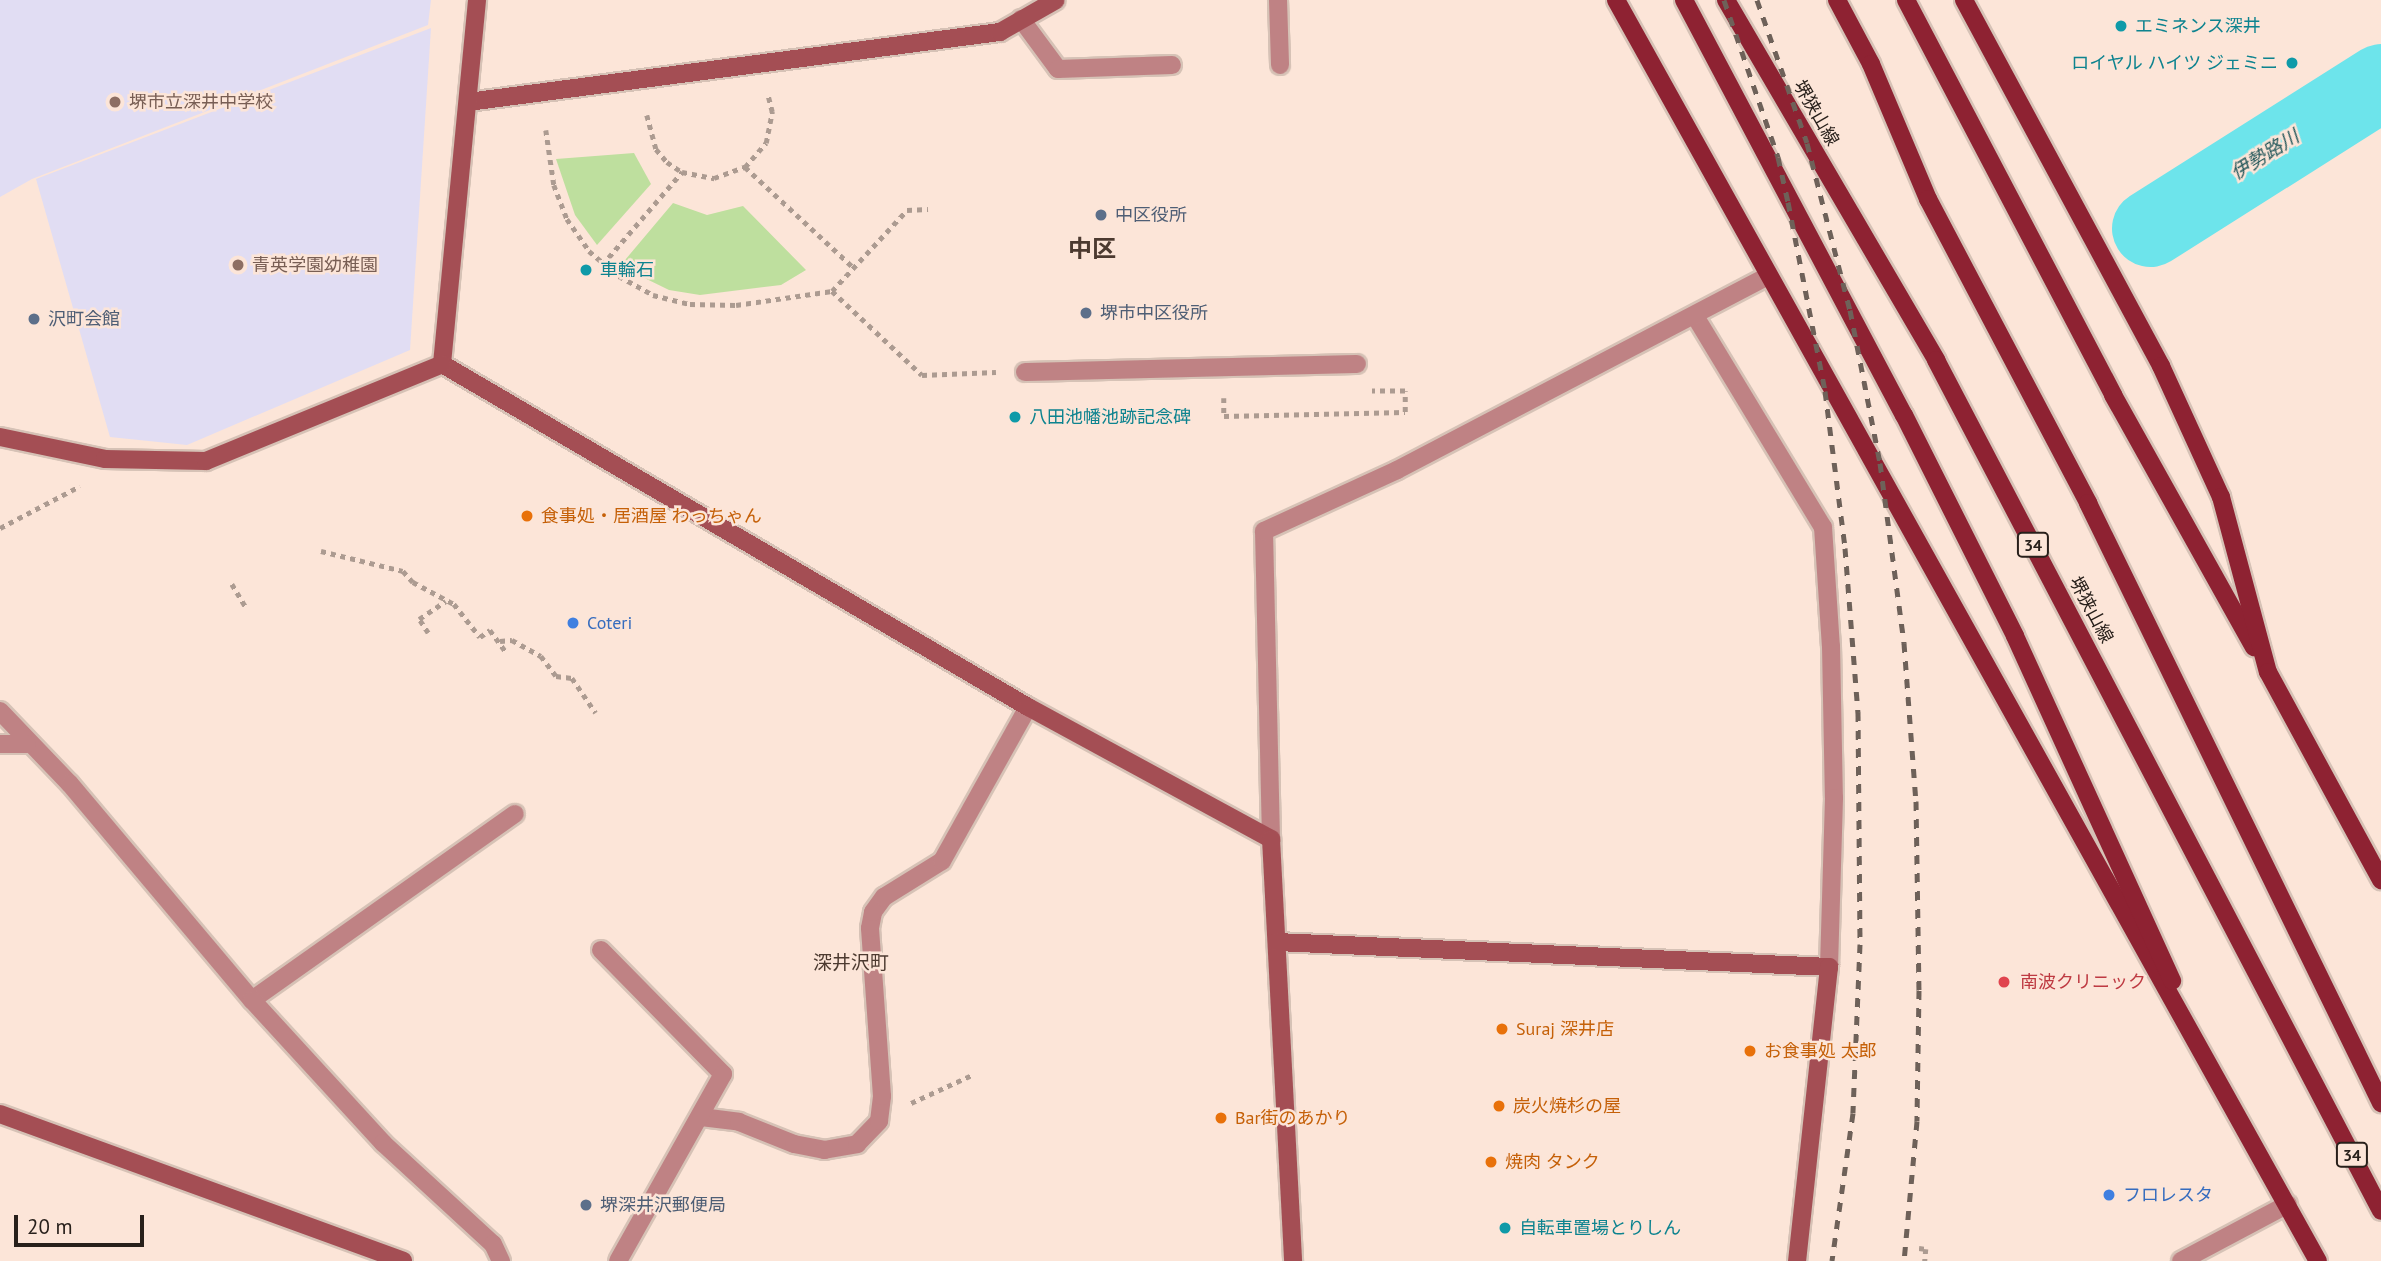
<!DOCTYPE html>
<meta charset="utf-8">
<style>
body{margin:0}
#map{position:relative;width:2381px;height:1261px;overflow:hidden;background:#fce5d8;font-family:"PT Sans","Noto Sans JP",sans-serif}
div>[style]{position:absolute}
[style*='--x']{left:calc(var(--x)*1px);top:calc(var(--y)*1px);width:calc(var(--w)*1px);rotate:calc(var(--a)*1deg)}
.education>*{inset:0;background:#e1ddf3}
.green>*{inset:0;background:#bedf9e}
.river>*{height:77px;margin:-38.5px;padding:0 38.5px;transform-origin:38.5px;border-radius:38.5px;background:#6de4eb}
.path>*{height:4.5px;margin-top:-2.25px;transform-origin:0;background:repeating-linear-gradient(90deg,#ac9b91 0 5px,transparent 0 10px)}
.roads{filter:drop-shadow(2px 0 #d6c2b6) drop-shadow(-2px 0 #d6c2b6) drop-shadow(0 2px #d6c2b6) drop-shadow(0 -2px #d6c2b6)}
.lane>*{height:18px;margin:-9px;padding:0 9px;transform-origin:9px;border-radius:9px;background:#bf8284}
.street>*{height:18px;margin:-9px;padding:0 9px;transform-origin:9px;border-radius:9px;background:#bf8284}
.secondary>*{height:18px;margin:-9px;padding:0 9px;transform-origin:9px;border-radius:9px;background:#a44e54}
.primary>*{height:18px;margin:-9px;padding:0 9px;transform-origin:9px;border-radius:9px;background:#8e2232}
.rail>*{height:5px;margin-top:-2.5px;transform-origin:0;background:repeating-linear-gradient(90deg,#6e6159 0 9px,transparent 0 18px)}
.dots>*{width:19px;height:19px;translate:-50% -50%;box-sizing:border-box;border:4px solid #fce5d8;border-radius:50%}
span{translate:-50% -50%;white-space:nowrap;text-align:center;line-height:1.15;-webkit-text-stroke:5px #fce5d8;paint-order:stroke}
.shield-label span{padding:2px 5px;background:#fce5d8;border:2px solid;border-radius:5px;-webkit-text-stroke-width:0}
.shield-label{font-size:16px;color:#28201b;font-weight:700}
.culture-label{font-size:18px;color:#0d838f}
.left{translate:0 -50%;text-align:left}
.right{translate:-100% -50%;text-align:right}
.education-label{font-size:18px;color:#785e54}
.street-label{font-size:18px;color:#28201b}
.service-label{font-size:18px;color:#4e5e75}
.food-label{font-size:18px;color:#c56008}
.shop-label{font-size:18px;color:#366cbe}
.health-label{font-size:18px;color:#be3a42}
.water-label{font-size:19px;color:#23575a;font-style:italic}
.neighbourhood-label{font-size:19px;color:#4c3a30}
.district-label{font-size:24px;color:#4c3a30;font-weight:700}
.scale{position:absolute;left:14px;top:1215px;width:130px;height:32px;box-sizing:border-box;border:4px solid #28201b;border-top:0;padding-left:9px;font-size:21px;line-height:24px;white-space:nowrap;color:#28201b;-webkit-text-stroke:5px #fce5d8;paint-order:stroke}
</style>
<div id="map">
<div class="education">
<i style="clip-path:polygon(0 0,431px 0,428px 25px,32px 179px,0 197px)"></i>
<i style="clip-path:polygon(431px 28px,410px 350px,187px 445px,110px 437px,36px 179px)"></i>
</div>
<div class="green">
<i style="clip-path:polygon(634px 153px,651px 184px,597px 245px,575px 215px,556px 159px)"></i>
<i style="clip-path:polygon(673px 203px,707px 215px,743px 206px,806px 270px,781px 285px,700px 295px,669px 290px,620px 266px)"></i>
</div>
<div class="river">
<i style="--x:2150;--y:228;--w:273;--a:-32.3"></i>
</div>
<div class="path">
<i style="--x:647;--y:115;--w:35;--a:75"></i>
<i style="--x:656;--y:149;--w:17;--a:50"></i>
<i style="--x:667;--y:162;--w:18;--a:34"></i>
<i style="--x:682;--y:172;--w:33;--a:11"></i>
<i style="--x:714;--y:178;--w:33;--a:-20"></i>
<i style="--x:745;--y:167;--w:32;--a:-49"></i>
<i style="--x:766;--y:143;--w:32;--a:-79"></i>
<i style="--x:772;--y:112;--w:16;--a:-104"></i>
<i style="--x:546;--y:130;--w:56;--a:81.7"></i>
<i style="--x:554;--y:185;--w:36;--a:69"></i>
<i style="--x:567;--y:219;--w:39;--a:55"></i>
<i style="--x:589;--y:251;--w:39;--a:40"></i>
<i style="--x:619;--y:276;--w:39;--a:29"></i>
<i style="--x:653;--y:295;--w:38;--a:14"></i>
<i style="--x:690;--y:304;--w:46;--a:1.2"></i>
<i style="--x:736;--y:305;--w:97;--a:-8.3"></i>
<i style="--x:832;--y:291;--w:110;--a:-47.2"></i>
<i style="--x:907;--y:210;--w:21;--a:-3"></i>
<i style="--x:745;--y:167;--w:147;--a:42.8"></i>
<i style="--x:602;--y:265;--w:123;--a:-49.3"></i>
<i style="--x:832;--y:291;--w:123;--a:43"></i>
<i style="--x:922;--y:375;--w:74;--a:-2.3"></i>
<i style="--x:1224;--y:398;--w:18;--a:90"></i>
<i style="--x:1224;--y:416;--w:181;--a:-1.3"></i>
<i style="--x:1405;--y:412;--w:21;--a:-90"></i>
<i style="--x:1405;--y:391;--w:33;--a:180"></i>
<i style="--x:0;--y:528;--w:90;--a:-27.7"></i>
<i style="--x:321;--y:551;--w:84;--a:13.7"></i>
<i style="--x:403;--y:571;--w:15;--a:48"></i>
<i style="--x:413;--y:582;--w:47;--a:28.2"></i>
<i style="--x:454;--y:604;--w:42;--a:51.8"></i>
<i style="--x:480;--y:637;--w:12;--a:-35"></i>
<i style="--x:490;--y:630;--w:27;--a:54"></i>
<i style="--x:232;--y:584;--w:29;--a:59"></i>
<i style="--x:428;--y:633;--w:17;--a:-123"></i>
<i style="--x:419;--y:619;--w:32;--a:-34"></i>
<i style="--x:500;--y:641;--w:12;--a:-5"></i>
<i style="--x:512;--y:640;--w:33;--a:29"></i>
<i style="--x:541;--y:656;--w:25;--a:53"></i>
<i style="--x:556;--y:676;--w:16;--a:7"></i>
<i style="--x:572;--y:678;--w:42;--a:55.6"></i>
<i style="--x:911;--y:1103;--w:67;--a:-24.7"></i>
<i style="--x:1919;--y:1248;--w:7;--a:8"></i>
<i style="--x:1926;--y:1249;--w:12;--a:95"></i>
</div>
<div class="roads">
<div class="lane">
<i style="--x:1278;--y:0;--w:65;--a:88.2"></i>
<i style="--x:1021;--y:19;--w:62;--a:53.5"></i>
<i style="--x:1058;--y:69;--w:114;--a:-2"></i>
<i style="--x:1025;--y:372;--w:332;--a:-1.4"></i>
<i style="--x:252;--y:1000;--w:322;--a:-35.3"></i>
<i style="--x:701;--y:1117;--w:38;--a:7"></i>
<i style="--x:739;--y:1122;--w:59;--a:21.8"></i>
<i style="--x:794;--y:1144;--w:31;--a:11"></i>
<i style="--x:824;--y:1150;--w:34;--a:-10"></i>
<i style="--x:857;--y:1144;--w:32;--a:-46"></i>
<i style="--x:879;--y:1121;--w:25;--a:-83"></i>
<i style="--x:882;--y:1096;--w:168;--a:-94.1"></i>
<i style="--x:870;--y:928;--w:16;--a:-79"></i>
<i style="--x:873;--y:912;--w:19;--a:-54"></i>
<i style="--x:884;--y:897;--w:68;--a:-31.8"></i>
<i style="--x:942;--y:861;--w:176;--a:-60.8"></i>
</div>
<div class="street">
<i style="--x:1695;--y:316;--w:247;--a:58.8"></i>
<i style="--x:1823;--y:527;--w:119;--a:86.2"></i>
<i style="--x:1831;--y:646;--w:152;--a:88.9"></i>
<i style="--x:1834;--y:798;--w:169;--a:91.7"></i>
<i style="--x:0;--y:711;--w:101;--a:46.2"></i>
<i style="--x:70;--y:784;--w:282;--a:49.9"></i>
<i style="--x:252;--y:1000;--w:194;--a:47.5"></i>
<i style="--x:383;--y:1143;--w:149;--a:42.6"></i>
<i style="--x:493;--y:1244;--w:19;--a:65"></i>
<i style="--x:0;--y:744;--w:27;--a:0"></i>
<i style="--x:1271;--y:839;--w:308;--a:-91.3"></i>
<i style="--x:1264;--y:531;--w:146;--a:-24.6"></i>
<i style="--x:1397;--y:470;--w:416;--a:-27.6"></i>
<i style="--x:601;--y:950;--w:174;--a:45.5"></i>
<i style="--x:723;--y:1074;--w:214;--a:119.3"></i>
<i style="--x:2181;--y:1261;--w:121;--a:-28"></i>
</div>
<div class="secondary">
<i style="--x:468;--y:102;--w:537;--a:-7.5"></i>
<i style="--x:1000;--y:32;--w:64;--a:-29.7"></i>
<i style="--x:442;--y:364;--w:679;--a:30.34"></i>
<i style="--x:1028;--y:707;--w:277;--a:28.5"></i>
<i style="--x:1271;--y:839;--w:423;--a:87"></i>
<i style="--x:442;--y:364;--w:366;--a:-84.5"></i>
<i style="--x:0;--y:437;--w:107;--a:11.8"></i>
<i style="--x:105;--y:459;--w:101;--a:1.1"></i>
<i style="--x:206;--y:461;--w:255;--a:-22.3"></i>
<i style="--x:1277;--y:942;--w:553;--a:2.59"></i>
<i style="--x:1829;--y:967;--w:296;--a:96.2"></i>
<i style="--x:0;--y:1114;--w:429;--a:20"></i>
</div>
<div class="primary">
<i style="--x:1616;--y:0;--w:1443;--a:60.9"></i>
<i style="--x:1684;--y:0;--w:470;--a:62.1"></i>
<i style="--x:1904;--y:415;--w:247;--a:63.3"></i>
<i style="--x:2015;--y:636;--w:379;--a:65.5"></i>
<i style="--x:1726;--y:0;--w:417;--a:59.7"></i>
<i style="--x:1936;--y:360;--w:960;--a:62.39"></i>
<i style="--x:1837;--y:0;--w:72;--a:62"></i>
<i style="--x:1871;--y:64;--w:147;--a:67.1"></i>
<i style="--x:1928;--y:199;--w:344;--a:62.2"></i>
<i style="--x:2088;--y:503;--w:668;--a:63.97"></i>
<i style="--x:1906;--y:0;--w:446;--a:62.3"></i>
<i style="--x:2113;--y:395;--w:289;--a:60.8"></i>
<i style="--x:1964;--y:0;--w:416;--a:61.7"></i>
<i style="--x:2161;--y:366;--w:144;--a:65.4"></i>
<i style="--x:2221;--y:497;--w:181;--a:75"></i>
<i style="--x:2268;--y:672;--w:237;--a:61.5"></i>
</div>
</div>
<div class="rail">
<i style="--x:1724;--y:0;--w:166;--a:71"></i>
<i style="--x:1778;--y:157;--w:46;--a:77.5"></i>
<i style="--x:1788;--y:202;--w:193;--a:78.9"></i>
<i style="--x:1825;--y:391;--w:158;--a:82.7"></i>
<i style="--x:1845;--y:548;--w:165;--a:85.5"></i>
<i style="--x:1858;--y:712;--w:232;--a:89.5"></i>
<i style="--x:1860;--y:944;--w:169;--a:92.4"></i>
<i style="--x:1853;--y:1113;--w:149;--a:98.1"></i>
<i style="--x:1757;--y:0;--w:151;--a:70.7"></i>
<i style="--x:1807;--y:143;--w:172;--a:75.6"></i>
<i style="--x:1850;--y:310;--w:156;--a:78.9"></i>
<i style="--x:1880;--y:463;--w:182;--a:82.4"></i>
<i style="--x:1904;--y:643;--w:158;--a:85.7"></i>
<i style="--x:1916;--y:801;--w:189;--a:89.1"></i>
<i style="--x:1919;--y:990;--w:131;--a:90.9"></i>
<i style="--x:1917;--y:1121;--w:141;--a:95.3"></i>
</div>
<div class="dots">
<i style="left:2121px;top:26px;background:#0f9aa8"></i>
<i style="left:2292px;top:63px;background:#0f9aa8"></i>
<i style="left:115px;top:102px;background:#8d6e63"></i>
<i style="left:1101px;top:215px;background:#5c6f8a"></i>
<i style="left:238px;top:265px;background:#8d6e63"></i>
<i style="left:586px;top:270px;background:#0f9aa8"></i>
<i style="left:1086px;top:313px;background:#5c6f8a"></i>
<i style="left:34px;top:319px;background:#5c6f8a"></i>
<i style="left:1015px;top:417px;background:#0f9aa8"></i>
<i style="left:527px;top:516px;background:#e8710a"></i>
<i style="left:573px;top:623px;background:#3f7fe0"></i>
<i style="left:2004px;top:982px;background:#e0444e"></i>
<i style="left:1502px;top:1029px;background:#e8710a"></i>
<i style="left:1750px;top:1051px;background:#e8710a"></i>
<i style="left:1499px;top:1106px;background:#e8710a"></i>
<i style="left:1221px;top:1118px;background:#e8710a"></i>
<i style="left:1491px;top:1162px;background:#e8710a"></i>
<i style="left:2109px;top:1195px;background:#3f7fe0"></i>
<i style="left:586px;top:1205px;background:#5c6f8a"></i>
<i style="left:1505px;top:1228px;background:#0f9aa8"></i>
</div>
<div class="shield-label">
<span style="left:2033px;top:545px">34</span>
<span style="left:2352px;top:1155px">34</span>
</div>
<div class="culture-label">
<span class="left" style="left:2135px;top:26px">エミネンス深井</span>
<span class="right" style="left:2278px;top:63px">ロイヤル ハイツ ジェミニ</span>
<span class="left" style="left:600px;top:270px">車輪石</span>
<span class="left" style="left:1029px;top:417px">八田池幡池跡記念碑</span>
<span class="left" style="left:1519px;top:1228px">自転車置場とりしん</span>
</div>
<div class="education-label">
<span class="left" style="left:129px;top:102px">堺市立深井中学校</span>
<span class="left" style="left:252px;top:265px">青英学園幼稚園</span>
</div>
<div class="street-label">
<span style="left:1816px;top:113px;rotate:60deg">堺狭山線</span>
<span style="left:2091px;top:610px;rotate:62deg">堺狭山線</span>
</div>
<div class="service-label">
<span class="left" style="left:1115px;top:215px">中区役所</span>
<span class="left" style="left:1100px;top:313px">堺市中区役所</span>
<span class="left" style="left:48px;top:319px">沢町会館</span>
<span class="left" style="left:600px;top:1205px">堺深井沢郵便局</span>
</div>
<div class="food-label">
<span class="left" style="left:541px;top:516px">食事処・居酒屋 わっちゃん</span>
<span class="left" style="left:1516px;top:1029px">Suraj 深井店</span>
<span class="left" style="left:1764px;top:1051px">お食事処 太郎</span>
<span class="left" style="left:1513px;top:1106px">炭火焼杉の屋</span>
<span class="left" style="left:1235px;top:1118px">Bar街のあかり</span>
<span class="left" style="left:1505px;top:1162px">焼肉 タンク</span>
</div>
<div class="shop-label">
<span class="left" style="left:587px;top:623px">Coteri</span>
<span class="left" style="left:2123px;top:1195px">フロレスタ</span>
</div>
<div class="health-label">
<span class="left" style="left:2020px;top:982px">南波クリニック</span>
</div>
<div class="water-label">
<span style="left:2265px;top:155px;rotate:-32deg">伊勢路川</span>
</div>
<div class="neighbourhood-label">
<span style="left:851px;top:963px">深井沢町</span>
</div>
<div class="district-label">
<span style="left:1092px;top:249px">中区</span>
</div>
<div class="scale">20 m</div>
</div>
